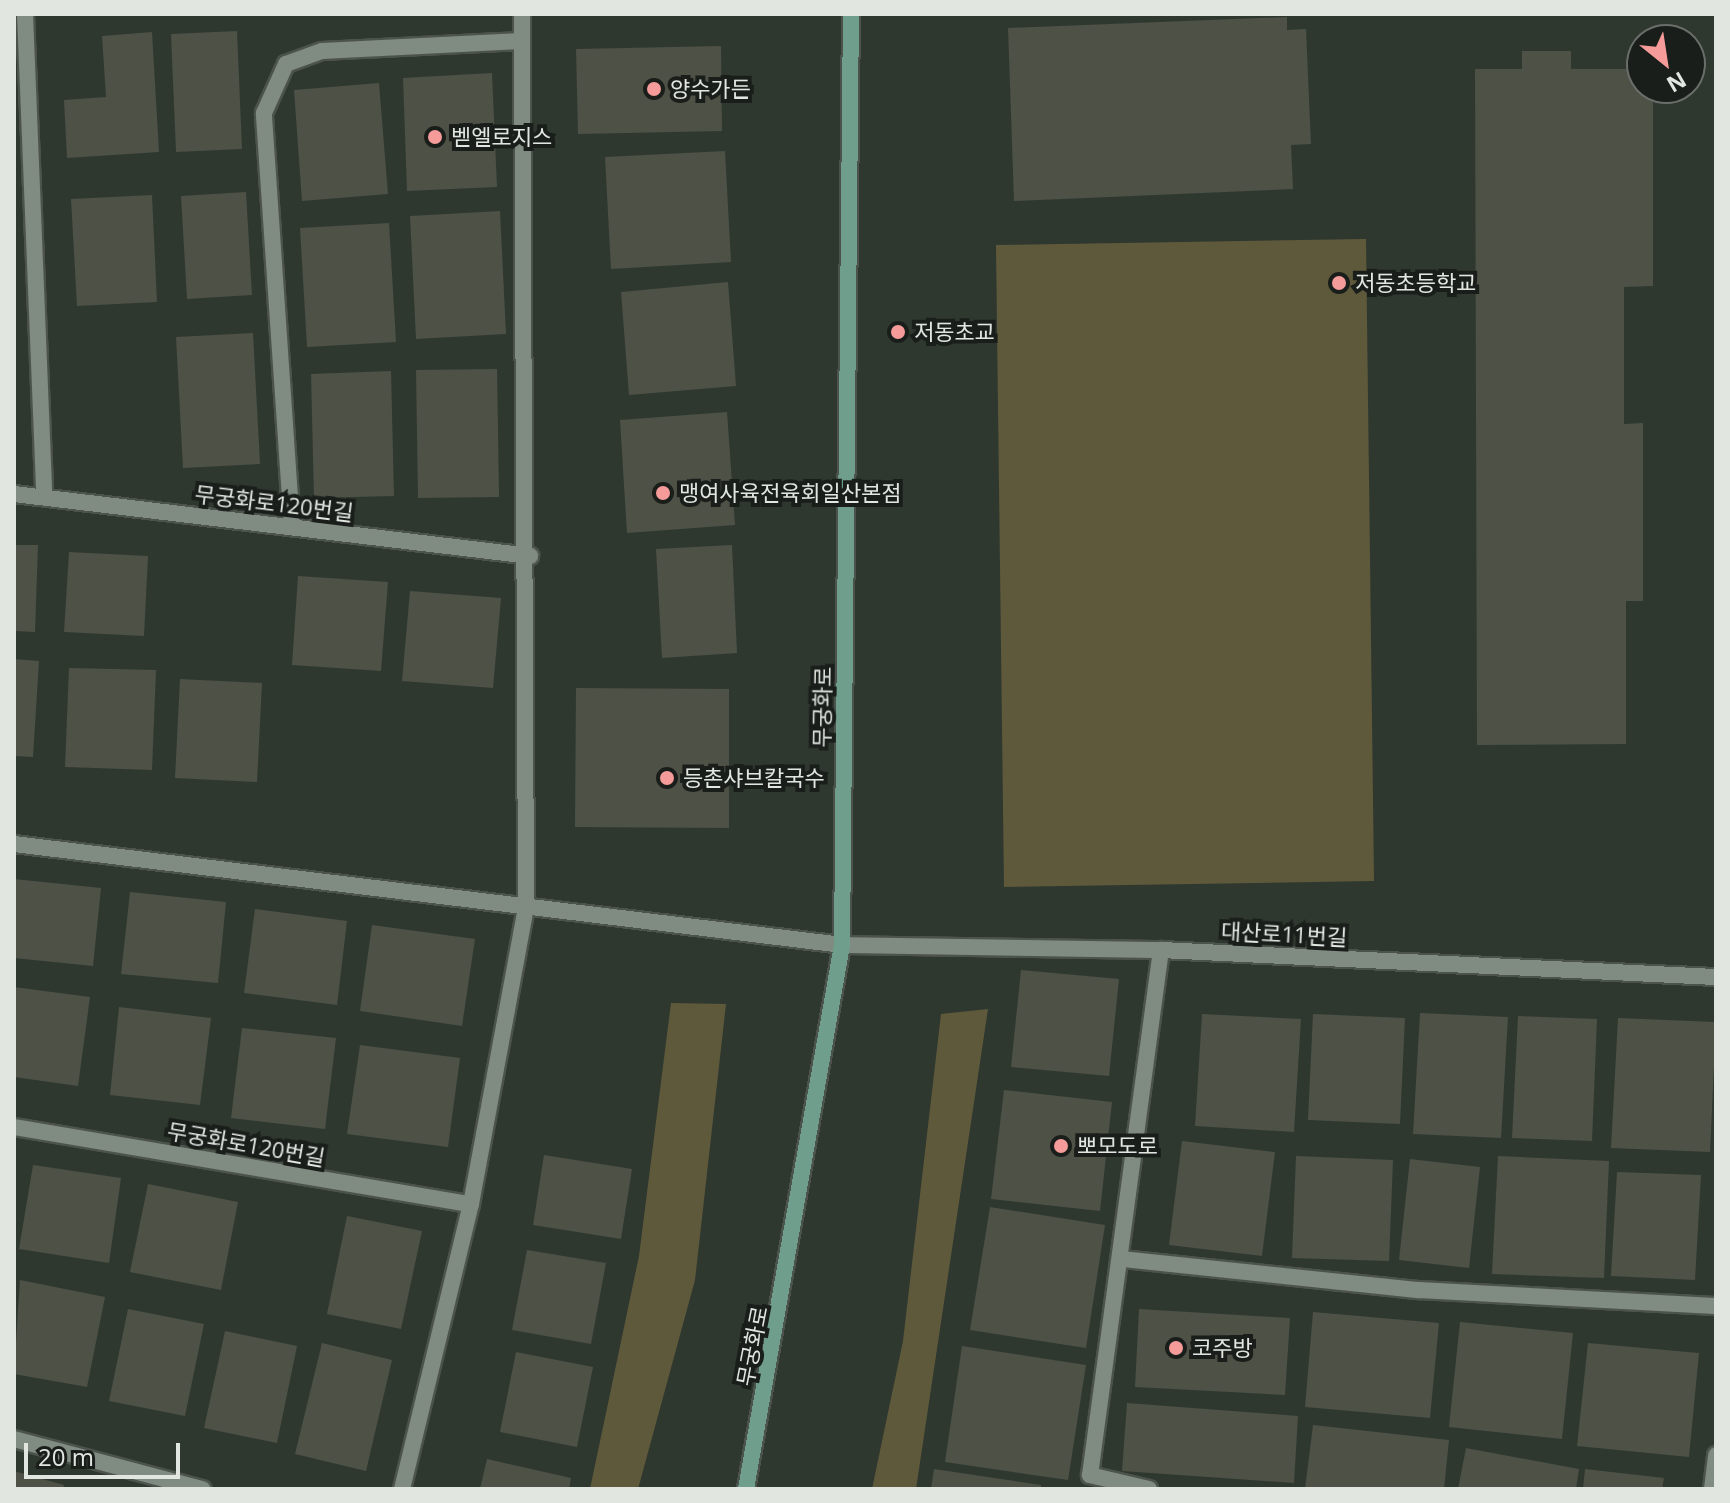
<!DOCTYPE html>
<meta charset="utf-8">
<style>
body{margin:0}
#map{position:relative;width:1730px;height:1503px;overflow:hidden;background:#2f382f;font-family:"Open Sans","Noto Sans KR",sans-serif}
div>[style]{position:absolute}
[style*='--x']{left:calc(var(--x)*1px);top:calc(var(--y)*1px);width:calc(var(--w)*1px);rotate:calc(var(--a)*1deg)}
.green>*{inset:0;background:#5f593c}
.building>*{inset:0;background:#4d5146}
.roads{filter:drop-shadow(2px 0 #4c534c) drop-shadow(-2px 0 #4c534c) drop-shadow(0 2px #4c534c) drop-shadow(0 -2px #4c534c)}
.street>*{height:16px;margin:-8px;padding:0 8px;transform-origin:8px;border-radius:8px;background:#808b81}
.secondary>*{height:16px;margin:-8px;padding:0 8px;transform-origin:8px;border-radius:8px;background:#6f9e8d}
.dots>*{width:22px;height:22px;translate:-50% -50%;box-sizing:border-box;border:4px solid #1a1e1a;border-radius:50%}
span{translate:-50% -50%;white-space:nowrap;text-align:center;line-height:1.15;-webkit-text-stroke:8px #1a1e1a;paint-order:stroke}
.poi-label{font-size:22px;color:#e1e6e1}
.left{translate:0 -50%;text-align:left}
.street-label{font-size:22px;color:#e1e6e1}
.frame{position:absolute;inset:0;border:16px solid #e1e6e1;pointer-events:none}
.north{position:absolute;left:1626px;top:24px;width:80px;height:80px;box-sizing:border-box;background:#1a1e1a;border:2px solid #6a6e6a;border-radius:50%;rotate:150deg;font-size:22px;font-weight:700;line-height:32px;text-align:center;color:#e1e6e1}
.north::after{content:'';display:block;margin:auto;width:28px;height:36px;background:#f59b99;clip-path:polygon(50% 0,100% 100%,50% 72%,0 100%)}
.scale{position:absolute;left:24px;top:1443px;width:156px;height:36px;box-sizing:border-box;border:4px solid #e1e6e1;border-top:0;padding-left:10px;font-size:24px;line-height:28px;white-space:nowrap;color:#e1e6e1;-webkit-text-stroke:6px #1a1e1a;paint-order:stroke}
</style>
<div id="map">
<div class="green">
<i style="clip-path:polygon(1366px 239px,1374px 881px,1004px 887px,996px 245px)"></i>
<i style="clip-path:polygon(671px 1003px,726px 1004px,695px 1280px,638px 1489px,590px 1489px,639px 1256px)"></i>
<i style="clip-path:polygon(988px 1009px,916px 1489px,872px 1489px,903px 1341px,941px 1014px)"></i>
</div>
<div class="building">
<i style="clip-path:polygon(1287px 17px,1287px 30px,1306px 29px,1311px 144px,1291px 145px,1293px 189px,1014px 201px,1008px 28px)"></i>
<i style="clip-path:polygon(237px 31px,242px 149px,176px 152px,171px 34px)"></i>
<i style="clip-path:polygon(152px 32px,159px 152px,67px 158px,64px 100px,106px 97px,102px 36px)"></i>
<i style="clip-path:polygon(721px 46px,722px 131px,578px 134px,576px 49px)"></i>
<i style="clip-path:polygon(1522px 51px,1571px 51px,1571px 69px,1642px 69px,1642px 88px,1653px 88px,1653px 286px,1624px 287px,1624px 424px,1643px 423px,1643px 601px,1626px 601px,1626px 744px,1477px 745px,1475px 69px,1522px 69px)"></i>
<i style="clip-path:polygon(492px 73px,497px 187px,407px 191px,403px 78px)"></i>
<i style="clip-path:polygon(379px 83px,388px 194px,302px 201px,294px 90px)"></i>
<i style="clip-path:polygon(725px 151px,731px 262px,611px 269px,605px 157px)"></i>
<i style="clip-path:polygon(246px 192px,252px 295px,187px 299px,181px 196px)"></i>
<i style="clip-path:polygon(152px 195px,157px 302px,77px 306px,71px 199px)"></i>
<i style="clip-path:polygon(500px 211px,506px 334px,416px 339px,410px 216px)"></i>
<i style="clip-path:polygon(389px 223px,396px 342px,307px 347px,300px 228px)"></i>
<i style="clip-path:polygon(728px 282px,736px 386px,629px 395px,621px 292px)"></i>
<i style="clip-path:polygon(253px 333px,260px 464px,183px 468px,176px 337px)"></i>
<i style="clip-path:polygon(497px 369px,499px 497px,418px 498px,416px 370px)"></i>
<i style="clip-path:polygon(391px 371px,394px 496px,314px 498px,311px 374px)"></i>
<i style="clip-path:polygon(727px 412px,735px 525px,627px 533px,620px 420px)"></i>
<i style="clip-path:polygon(14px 545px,38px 545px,35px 632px,14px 631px)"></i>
<i style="clip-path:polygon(732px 545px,737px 653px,662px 658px,656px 549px)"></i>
<i style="clip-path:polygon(69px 552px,148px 556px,144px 636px,64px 632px)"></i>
<i style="clip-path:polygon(298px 576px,388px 582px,381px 671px,292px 665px)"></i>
<i style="clip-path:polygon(410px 591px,501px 598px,493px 688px,402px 681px)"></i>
<i style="clip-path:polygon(14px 659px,39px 661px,33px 757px,14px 756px)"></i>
<i style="clip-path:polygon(69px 668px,156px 670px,152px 770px,65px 767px)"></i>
<i style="clip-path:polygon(180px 679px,262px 683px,257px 782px,175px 778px)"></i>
<i style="clip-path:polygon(576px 688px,729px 689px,729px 828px,575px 827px)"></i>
<i style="clip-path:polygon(14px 879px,101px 888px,93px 966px,14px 958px)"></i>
<i style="clip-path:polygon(130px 892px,226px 902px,218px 983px,121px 974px)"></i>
<i style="clip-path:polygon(255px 909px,347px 921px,337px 1005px,244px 993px)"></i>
<i style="clip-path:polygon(372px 925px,475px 939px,462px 1026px,360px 1011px)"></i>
<i style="clip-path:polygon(1021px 970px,1119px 979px,1109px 1076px,1011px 1067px)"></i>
<i style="clip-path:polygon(14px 987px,90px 997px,78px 1086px,14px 1077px)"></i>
<i style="clip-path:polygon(119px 1007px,211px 1018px,200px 1105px,110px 1095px)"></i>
<i style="clip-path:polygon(1420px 1013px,1508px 1017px,1501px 1138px,1413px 1134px)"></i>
<i style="clip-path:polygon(1202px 1014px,1301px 1019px,1294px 1132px,1195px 1126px)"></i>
<i style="clip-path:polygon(1313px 1014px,1405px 1018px,1400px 1124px,1308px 1120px)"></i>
<i style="clip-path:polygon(1518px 1016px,1597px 1019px,1592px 1141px,1512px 1138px)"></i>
<i style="clip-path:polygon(1618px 1018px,1716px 1022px,1710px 1152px,1611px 1148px)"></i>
<i style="clip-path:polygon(242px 1028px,336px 1038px,325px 1129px,231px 1118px)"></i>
<i style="clip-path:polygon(360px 1045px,460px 1058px,448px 1147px,347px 1134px)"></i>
<i style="clip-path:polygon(1004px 1090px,1112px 1102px,1100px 1211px,991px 1199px)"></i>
<i style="clip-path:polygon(1182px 1141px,1275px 1152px,1262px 1256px,1169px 1245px)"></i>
<i style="clip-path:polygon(544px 1155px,632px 1169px,621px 1239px,533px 1225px)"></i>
<i style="clip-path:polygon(1296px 1156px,1393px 1160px,1389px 1261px,1292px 1258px)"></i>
<i style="clip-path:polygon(1498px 1156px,1609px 1161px,1604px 1278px,1492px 1274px)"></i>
<i style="clip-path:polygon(1410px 1159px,1480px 1167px,1469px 1268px,1399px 1260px)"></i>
<i style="clip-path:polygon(33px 1165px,121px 1178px,109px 1263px,19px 1249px)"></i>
<i style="clip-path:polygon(1617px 1172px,1701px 1175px,1695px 1280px,1611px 1276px)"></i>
<i style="clip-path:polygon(148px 1184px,238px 1202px,221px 1290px,130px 1272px)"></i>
<i style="clip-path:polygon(990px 1207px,1105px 1225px,1086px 1348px,970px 1330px)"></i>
<i style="clip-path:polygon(347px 1216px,422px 1231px,401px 1329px,327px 1314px)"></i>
<i style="clip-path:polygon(527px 1250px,606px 1263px,591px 1344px,512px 1330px)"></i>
<i style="clip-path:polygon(20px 1280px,105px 1297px,87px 1387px,14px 1374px)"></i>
<i style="clip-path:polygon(128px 1309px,204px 1324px,185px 1416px,109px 1401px)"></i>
<i style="clip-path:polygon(1139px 1309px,1290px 1318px,1285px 1395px,1135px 1387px)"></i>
<i style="clip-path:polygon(1313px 1312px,1439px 1323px,1430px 1418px,1305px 1407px)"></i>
<i style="clip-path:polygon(1460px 1322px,1573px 1333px,1562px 1439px,1449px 1427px)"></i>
<i style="clip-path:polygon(225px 1331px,297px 1346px,277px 1443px,204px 1428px)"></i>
<i style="clip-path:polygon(322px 1343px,392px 1360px,366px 1471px,295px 1454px)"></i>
<i style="clip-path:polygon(1588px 1343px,1699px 1353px,1689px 1457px,1577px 1446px)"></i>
<i style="clip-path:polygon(962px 1346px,1086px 1365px,1068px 1480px,945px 1462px)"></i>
<i style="clip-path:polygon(516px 1352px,593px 1367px,577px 1447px,500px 1432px)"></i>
<i style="clip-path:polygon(1127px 1403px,1298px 1416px,1294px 1483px,1122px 1471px)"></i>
<i style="clip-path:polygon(1313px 1425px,1449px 1440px,1444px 1489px,1305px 1489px)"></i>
<i style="clip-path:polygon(1466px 1448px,1579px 1469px,1576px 1489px,1458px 1489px)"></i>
<i style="clip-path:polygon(487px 1459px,571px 1478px,569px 1489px,480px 1489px)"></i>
<i style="clip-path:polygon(934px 1469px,1041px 1485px,1041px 1489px,931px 1489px)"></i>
<i style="clip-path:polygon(1585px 1469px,1664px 1478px,1662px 1489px,1583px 1489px)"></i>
<i style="clip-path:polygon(14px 1471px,64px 1485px,63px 1489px,14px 1489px)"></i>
</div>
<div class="roads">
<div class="street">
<i style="--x:25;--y:14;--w:483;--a:87.7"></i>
<i style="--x:14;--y:494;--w:520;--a:6.85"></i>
<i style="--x:292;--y:527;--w:415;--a:-93.9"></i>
<i style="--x:264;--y:113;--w:54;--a:-65.8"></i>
<i style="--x:286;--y:64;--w:38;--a:-20"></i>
<i style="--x:322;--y:51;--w:199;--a:-2.9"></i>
<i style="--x:14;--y:844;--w:834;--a:6.95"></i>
<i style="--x:842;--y:945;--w:319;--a:0.9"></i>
<i style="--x:14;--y:1127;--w:463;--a:9.6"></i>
<i style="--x:1122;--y:1259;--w:298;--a:6"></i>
<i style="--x:1418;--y:1290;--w:298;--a:3.1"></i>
<i style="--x:14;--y:1439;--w:195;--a:14.9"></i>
<i style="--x:402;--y:1489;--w:293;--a:-76.4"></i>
<i style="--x:471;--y:1204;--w:303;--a:-79.5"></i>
<i style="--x:526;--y:906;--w:892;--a:-90.26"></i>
<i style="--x:1149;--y:1489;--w:61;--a:-166.7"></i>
<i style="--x:1090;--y:1475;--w:530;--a:-82.3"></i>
<i style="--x:1161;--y:950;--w:556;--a:2.79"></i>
<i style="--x:1712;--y:1489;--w:34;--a:-83"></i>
</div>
<div class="secondary">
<i style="--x:746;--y:1489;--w:552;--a:-79.99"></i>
<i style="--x:842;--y:945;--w:931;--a:-89.45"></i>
</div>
</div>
<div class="dots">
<i style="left:654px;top:89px;background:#f59b99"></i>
<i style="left:435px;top:137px;background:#f59b99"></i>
<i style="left:1339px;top:283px;background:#f59b99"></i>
<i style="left:898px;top:332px;background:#f59b99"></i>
<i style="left:663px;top:493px;background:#f59b99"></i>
<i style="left:667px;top:778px;background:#f59b99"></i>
<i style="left:1061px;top:1146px;background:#f59b99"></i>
<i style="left:1176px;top:1348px;background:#f59b99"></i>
</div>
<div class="poi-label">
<span class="left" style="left:670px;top:89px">양수가든</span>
<span class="left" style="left:451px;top:137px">벧엘로지스</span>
<span class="left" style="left:1355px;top:283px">저동초등학교</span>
<span class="left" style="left:914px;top:332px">저동초교</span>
<span class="left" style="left:679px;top:493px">맹여사육전육회일산본점</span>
<span class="left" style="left:683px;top:778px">등촌샤브칼국수</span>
<span class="left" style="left:1077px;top:1146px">뽀모도로</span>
<span class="left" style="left:1192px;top:1348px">코주방</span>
</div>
<div class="street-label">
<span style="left:274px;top:503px;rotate:7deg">무궁화로120번길</span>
<span style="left:822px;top:707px;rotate:-89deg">무궁화로</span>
<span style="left:1284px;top:934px;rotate:3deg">대산로11번길</span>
<span style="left:246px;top:1144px;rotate:10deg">무궁화로120번길</span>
<span style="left:752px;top:1346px;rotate:-79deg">무궁화로</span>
</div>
<div class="frame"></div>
<div class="north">N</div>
<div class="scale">20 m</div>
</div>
